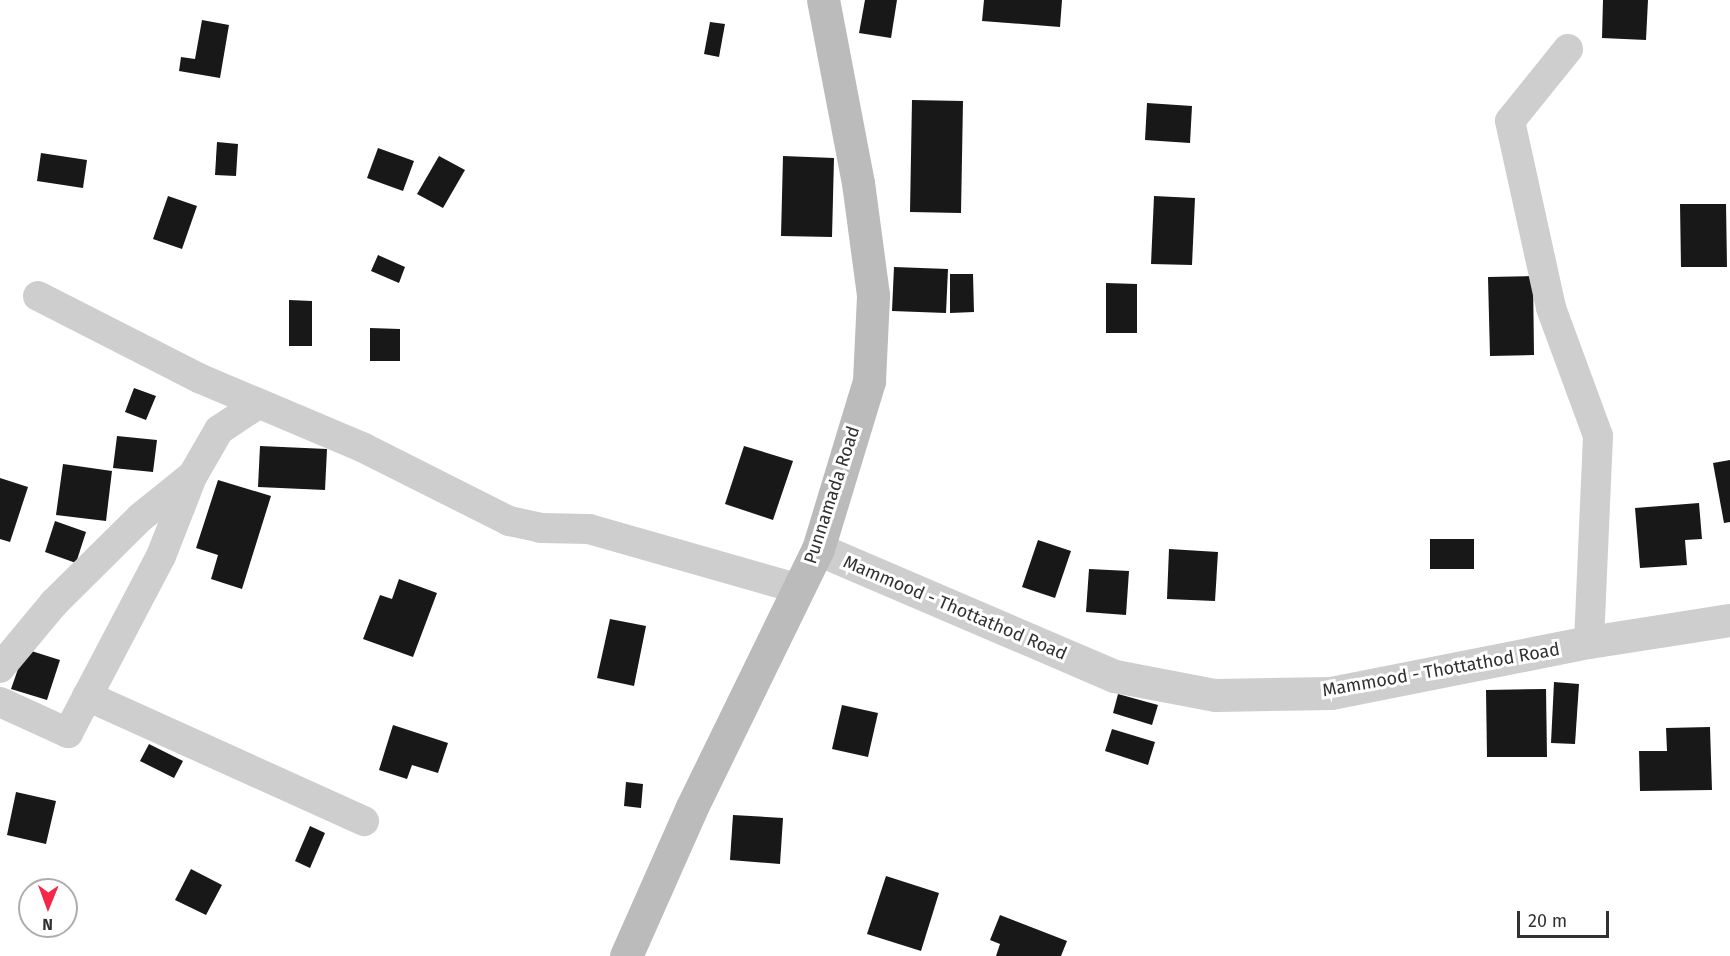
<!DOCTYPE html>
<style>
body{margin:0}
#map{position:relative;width:1730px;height:956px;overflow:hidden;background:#fff;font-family:"Fira Sans",sans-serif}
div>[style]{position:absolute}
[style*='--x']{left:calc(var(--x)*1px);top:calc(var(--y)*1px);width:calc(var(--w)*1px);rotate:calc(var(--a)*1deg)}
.building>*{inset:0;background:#181818}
.minor>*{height:30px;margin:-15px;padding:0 15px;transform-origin:15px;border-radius:15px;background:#cecece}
.tertiary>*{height:33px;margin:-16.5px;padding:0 16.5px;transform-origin:16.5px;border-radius:16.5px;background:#cecece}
.secondary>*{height:33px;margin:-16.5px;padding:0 16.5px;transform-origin:16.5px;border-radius:16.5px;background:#bbb}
span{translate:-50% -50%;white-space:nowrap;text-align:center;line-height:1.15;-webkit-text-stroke:6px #fff;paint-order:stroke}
.street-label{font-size:18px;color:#313131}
.north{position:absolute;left:18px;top:878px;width:60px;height:60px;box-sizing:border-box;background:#fff;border:2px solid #adadad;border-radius:50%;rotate:181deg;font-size:16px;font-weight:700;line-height:24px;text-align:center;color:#313131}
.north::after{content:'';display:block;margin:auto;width:21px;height:27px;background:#f52649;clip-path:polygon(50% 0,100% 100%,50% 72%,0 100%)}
.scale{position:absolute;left:1517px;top:911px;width:92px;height:27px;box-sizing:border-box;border:3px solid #313131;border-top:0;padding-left:8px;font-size:18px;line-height:21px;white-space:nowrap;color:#313131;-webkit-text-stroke:4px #fff;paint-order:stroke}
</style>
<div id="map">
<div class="building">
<i style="clip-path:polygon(865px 0,897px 0,891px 38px,859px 33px)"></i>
<i style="clip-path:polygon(984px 0,1062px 0,1060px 27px,982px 21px)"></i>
<i style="clip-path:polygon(1603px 0,1648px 0,1646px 40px,1602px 38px)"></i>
<i style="clip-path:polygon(202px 20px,229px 25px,220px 78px,179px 71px,181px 57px,195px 59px)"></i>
<i style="clip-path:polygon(710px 22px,725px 24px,719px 57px,704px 54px)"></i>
<i style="clip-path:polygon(912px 100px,963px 101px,961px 213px,910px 212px)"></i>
<i style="clip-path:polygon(1147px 103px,1192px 106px,1190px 143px,1145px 140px)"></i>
<i style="clip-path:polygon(217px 142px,238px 144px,236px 176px,215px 175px)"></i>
<i style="clip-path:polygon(378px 148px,414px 161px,403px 191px,367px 178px)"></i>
<i style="clip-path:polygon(41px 153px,87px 160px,83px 188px,37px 181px)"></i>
<i style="clip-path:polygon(439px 156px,465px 170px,443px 208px,417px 194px)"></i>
<i style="clip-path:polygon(783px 156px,834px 158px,832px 237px,781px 236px)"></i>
<i style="clip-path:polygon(168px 196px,197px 206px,182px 249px,153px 239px)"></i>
<i style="clip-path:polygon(1154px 196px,1195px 198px,1192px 265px,1151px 264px)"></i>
<i style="clip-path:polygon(1680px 204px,1726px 204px,1727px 267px,1681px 267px)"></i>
<i style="clip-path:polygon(378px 255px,405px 267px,399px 283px,371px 271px)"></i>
<i style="clip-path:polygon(894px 267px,948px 269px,946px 313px,892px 311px)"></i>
<i style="clip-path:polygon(950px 274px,973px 274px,974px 312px,950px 313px)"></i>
<i style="clip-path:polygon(1533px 276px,1534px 355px,1490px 356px,1488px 277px)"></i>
<i style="clip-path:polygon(1106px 283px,1137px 284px,1137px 333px,1106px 333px)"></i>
<i style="clip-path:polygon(289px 300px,312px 301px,312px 346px,289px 346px)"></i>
<i style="clip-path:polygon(370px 328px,400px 329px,400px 361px,370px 361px)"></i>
<i style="clip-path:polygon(134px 388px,156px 396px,146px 420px,125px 412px)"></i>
<i style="clip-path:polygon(117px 436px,157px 440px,153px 472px,113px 468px)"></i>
<i style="clip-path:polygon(260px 446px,327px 449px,325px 490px,258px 487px)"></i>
<i style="clip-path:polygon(744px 446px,793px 461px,773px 520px,725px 504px)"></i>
<i style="clip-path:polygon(1730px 460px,1730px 522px,1724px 523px,1713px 463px)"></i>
<i style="clip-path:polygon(63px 464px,112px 471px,106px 521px,56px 515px)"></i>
<i style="clip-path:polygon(0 478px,28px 487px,10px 542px,0 539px)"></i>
<i style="clip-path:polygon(218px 480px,271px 496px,242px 589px,211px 579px,218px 555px,196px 548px)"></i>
<i style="clip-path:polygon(1699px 503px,1702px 539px,1685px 540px,1687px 565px,1640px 568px,1635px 508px)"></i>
<i style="clip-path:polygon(55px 521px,86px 532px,76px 563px,45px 552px)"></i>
<i style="clip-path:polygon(1430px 539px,1474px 539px,1474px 569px,1430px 569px)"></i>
<i style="clip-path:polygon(1038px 540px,1071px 551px,1055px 598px,1022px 587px)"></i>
<i style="clip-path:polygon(1169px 549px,1218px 552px,1215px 601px,1167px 599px)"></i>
<i style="clip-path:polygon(1089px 569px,1129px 571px,1126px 615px,1086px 612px)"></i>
<i style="clip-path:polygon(399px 579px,437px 593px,413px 657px,363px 639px,380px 595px,392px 599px)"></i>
<i style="clip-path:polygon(610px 619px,646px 626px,634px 686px,597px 678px)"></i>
<i style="clip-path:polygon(25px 649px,60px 660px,47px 700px,11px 689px)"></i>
<i style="clip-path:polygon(1554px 682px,1579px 684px,1575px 744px,1551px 743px)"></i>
<i style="clip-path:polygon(1546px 689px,1547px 757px,1487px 757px,1486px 690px)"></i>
<i style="clip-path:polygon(1118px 694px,1158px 705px,1152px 725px,1113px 713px)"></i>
<i style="clip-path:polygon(842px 705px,878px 713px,868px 757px,832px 749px)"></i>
<i style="clip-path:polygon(393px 725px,448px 743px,438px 773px,412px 765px,407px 779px,379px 770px)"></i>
<i style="clip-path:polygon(1710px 727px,1712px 790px,1640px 791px,1639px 751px,1667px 751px,1666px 728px)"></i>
<i style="clip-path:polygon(1112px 729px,1155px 742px,1148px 765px,1105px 751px)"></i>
<i style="clip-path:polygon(149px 744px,183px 761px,174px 778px,140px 761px)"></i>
<i style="clip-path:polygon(626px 782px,643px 784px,641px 808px,624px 806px)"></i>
<i style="clip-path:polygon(16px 792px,56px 801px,46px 844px,7px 835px)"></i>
<i style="clip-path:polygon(733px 815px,783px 818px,780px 864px,730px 860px)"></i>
<i style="clip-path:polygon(310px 826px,325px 833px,310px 868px,295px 861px)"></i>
<i style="clip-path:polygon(191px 869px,222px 885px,206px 915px,175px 900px)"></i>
<i style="clip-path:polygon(886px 876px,939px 893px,921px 951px,867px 934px)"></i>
<i style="clip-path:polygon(1000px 915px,1067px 941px,1061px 956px,996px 956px,1000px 944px,990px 940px)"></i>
</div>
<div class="minor">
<i style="--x:1568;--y:49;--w:92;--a:128.9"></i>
<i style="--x:1510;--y:121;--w:191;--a:77.6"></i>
<i style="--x:1551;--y:308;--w:136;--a:69.8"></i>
<i style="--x:1598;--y:436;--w:206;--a:92.5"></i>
<i style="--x:38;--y:296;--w:183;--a:27"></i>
<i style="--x:201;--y:379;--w:175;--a:22.9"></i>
<i style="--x:362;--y:447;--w:165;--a:26.7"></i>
<i style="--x:509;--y:521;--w:33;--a:12"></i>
<i style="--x:541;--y:528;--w:48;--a:1.2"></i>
<i style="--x:589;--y:529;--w:218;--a:15.9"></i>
<i style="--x:0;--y:668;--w:85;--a:-50.3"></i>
<i style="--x:54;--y:603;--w:122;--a:-44.7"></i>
<i style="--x:141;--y:517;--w:67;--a:-38.9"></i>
<i style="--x:193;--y:475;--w:52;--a:-60"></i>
<i style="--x:219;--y:430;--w:47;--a:-33.7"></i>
<i style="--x:87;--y:696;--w:304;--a:24.3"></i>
<i style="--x:0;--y:702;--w:75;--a:24.5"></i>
<i style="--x:68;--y:733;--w:200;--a:-62.3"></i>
<i style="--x:161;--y:556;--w:85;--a:-68.6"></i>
</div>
<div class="tertiary">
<i style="--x:818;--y:549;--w:323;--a:23.2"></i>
<i style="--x:1115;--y:676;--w:102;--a:10.8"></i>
<i style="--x:1215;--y:695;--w:116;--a:-1"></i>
<i style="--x:1331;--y:693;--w:263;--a:-11.2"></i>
<i style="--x:1589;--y:642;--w:143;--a:-8.9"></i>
</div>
<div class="secondary">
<i style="--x:626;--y:956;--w:161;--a:-66.1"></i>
<i style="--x:691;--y:809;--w:289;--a:-64"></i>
<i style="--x:818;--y:549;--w:176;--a:-73.1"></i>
<i style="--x:869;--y:381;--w:86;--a:-87.3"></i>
<i style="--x:873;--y:295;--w:113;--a:-97.6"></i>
<i style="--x:858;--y:183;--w:186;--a:-100.8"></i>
</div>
<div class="street-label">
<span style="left:832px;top:495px;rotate:-72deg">Punnamada Road</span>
<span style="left:955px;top:608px;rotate:23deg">Mammood - Thottathod Road</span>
<span style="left:1441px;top:670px;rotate:-10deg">Mammood - Thottathod Road</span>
</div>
<div class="north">N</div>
<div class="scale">20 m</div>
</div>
